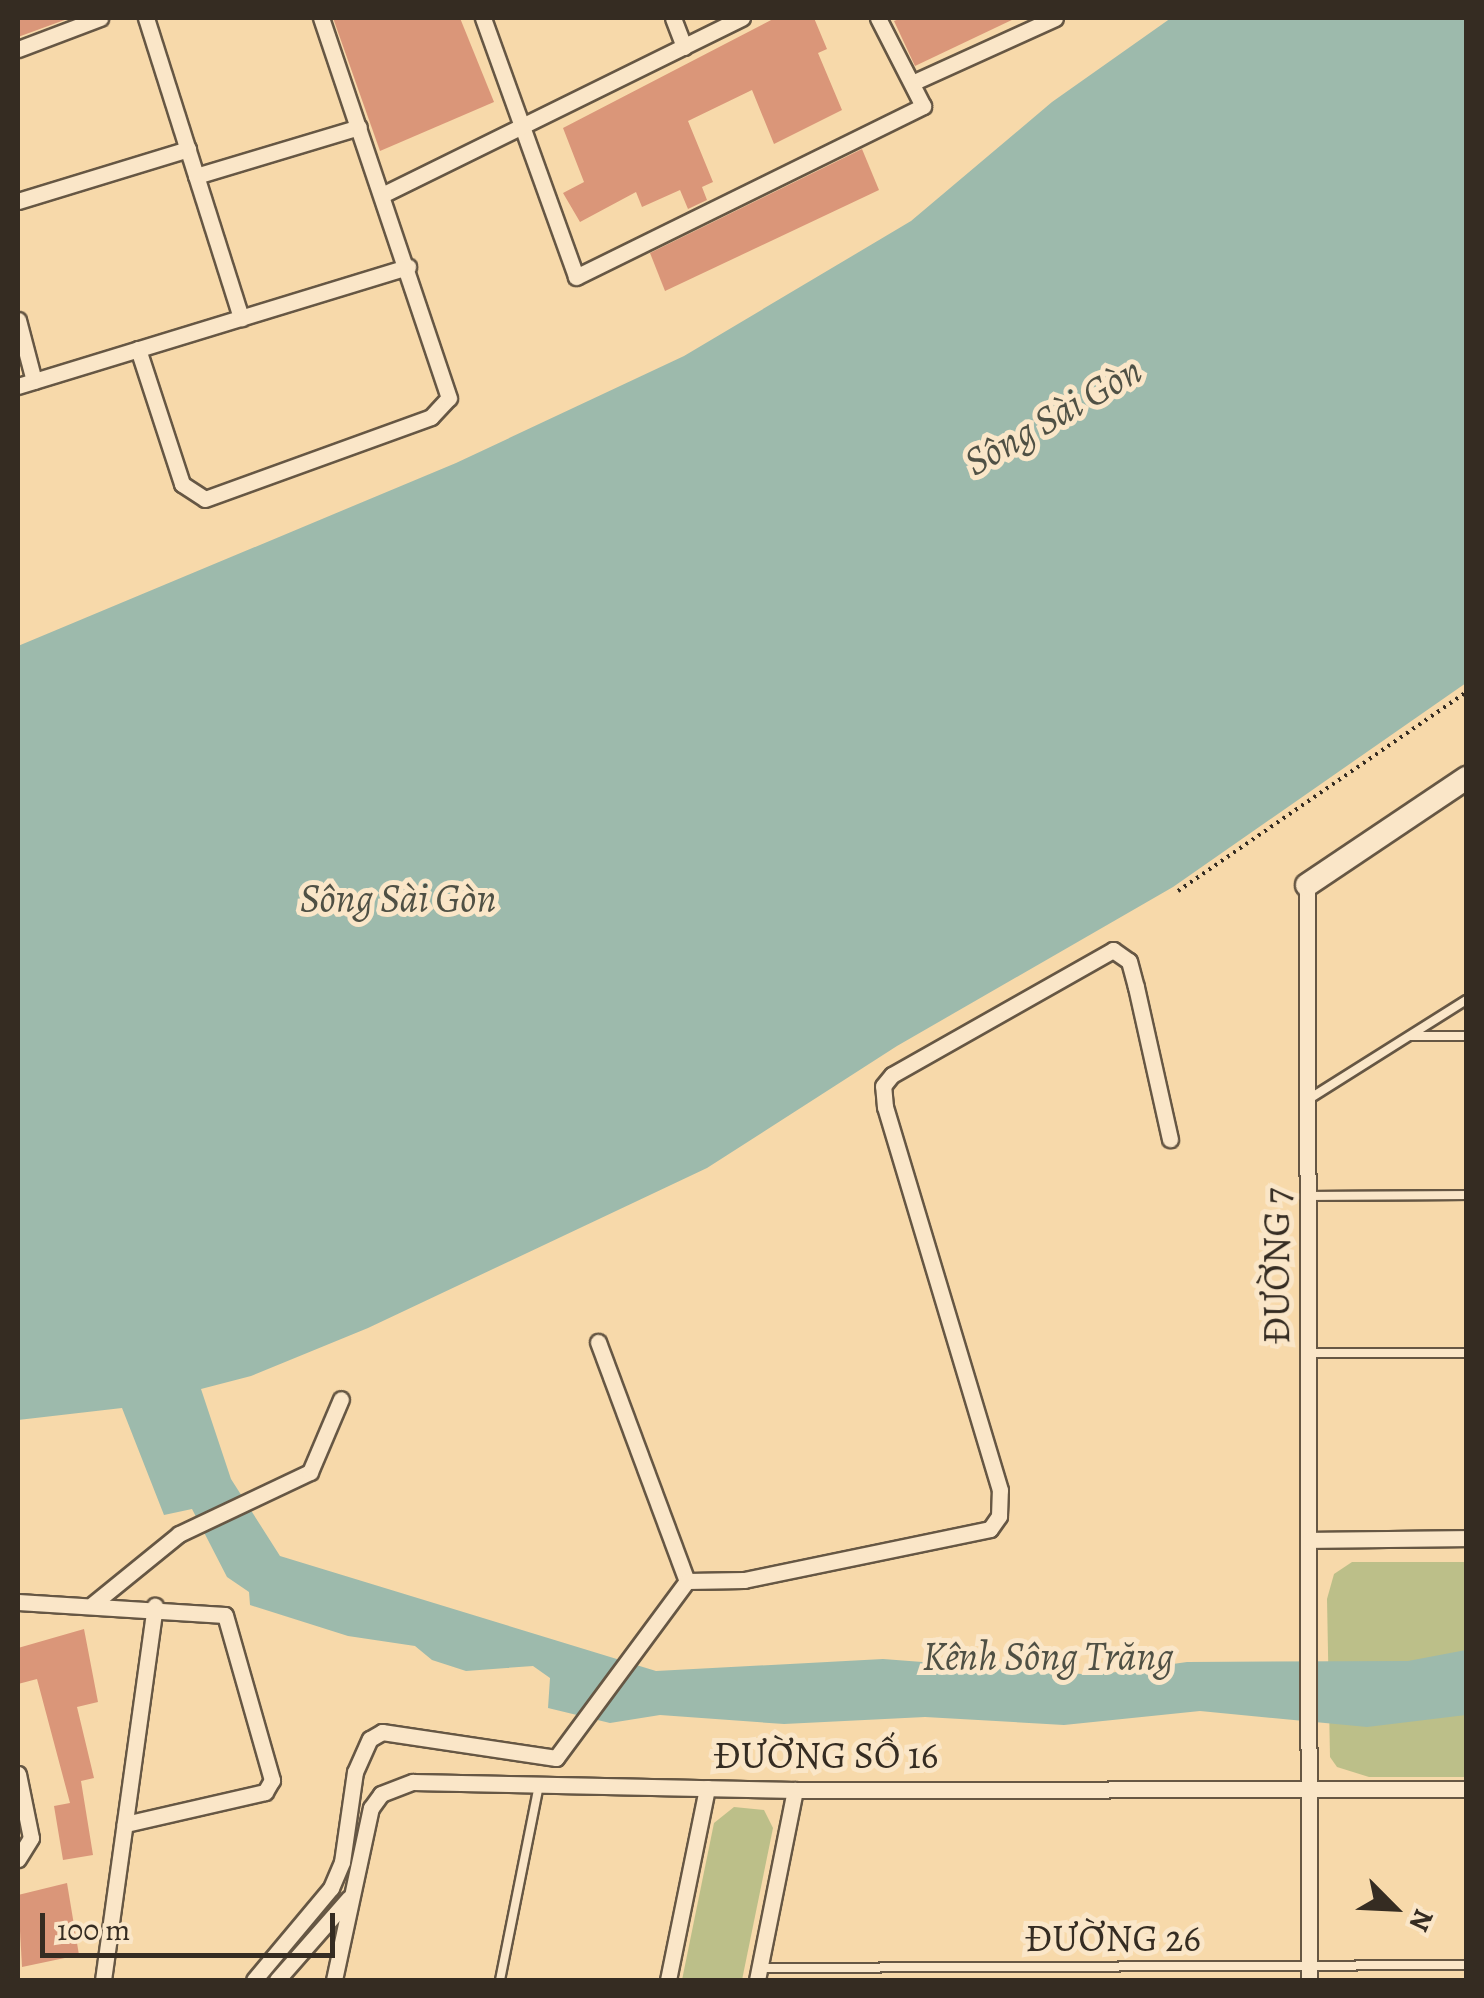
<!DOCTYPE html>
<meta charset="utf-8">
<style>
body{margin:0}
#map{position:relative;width:1484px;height:1998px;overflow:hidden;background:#f7d9aa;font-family:Alegreya,serif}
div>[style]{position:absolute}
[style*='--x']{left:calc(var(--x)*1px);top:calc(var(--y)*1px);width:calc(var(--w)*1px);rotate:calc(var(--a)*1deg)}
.green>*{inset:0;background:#bcbf89}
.water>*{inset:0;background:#9dbaac}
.building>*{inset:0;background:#da9679}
.path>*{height:4px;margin-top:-2px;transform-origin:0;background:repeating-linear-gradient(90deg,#352c22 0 2.5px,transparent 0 7.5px)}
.roads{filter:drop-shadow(2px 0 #665744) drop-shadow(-2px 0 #665744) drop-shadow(0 2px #665744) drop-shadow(0 -2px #665744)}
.lane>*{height:8px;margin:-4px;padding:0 4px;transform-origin:4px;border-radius:4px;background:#fae6c8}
.street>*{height:15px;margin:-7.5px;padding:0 7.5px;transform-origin:7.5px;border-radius:7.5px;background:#fae6c8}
.secondary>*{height:22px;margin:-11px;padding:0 11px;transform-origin:11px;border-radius:11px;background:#fae6c8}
span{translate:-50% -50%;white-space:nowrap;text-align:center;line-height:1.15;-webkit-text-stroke:10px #fae6c8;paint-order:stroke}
.street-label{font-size:38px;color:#352c22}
.water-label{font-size:40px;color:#4f5044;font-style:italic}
.frame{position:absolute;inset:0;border:20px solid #352c22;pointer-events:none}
.north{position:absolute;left:1344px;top:1858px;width:100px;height:100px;-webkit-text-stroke:8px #fae6c8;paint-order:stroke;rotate:114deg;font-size:28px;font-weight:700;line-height:40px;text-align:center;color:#352c22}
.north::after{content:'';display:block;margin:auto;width:35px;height:45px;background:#352c22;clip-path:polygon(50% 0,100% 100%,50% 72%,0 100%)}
.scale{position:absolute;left:40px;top:1913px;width:295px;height:45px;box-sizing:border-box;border:5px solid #352c22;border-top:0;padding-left:12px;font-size:30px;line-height:35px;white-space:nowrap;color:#352c22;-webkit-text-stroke:8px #fae6c8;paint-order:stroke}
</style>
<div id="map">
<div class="green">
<i style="clip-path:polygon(1352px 1562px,1466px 1562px,1466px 1777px,1369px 1777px,1337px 1767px,1330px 1757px,1327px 1599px,1334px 1574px)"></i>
<i style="clip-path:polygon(734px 1807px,764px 1810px,773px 1828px,742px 1980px,682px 1980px,714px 1823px)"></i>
</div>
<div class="water">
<i style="clip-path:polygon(1171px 18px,1466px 18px,1466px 683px,1173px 887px,897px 1046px,707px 1168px,368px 1328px,251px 1376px,201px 1389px,231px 1479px,280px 1556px,656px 1671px,883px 1659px,1095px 1675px,1187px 1662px,1408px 1661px,1466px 1650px,1466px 1715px,1367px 1727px,1200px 1711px,1064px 1725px,925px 1717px,784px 1724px,660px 1715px,610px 1723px,548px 1708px,550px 1678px,533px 1666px,466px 1671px,432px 1660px,415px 1646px,348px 1636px,250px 1605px,249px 1592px,227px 1577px,192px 1509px,164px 1515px,122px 1408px,18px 1420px,18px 646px,456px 463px,684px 356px,911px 221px,1052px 102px)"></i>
</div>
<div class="building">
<i style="clip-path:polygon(18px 18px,70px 18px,18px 37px)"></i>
<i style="clip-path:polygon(333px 18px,460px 18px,494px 102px,380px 151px)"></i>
<i style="clip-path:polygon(775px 18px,814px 18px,827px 49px,818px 53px,842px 110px,774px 144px,752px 90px,688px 121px,713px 182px,702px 187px,707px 200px,688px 209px,680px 190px,642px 207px,636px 192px,580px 222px,563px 193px,584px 182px,563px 128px)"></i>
<i style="clip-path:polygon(902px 18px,1016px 18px,915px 66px,894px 21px)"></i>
<i style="clip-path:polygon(862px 149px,879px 190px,665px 291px,650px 253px)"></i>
<i style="clip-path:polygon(84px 1629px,98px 1702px,77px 1707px,94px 1778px,81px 1781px,93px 1855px,63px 1860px,54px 1806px,70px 1803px,37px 1679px,18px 1684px,18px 1648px)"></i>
<i style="clip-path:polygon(67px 1883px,79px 1955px,22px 1967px,18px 1895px)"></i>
</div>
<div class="path">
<i style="--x:1178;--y:891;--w:350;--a:-34.6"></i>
</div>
<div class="roads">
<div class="lane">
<i style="--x:1411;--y:1036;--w:55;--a:0"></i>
<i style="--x:1309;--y:1099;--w:186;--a:-32.2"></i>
<i style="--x:1309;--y:1196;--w:157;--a:-0.4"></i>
<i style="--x:1310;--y:1353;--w:156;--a:0"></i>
<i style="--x:761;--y:1968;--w:705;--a:-0.24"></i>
<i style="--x:500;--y:1980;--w:199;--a:-78.7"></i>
</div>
<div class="street">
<i style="--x:146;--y:18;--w:315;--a:72.4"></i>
<i style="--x:483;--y:18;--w:275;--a:70.2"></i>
<i style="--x:576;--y:277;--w:387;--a:-26.2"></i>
<i style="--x:923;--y:106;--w:99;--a:-117.1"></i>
<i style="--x:673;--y:18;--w:31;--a:69"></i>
<i style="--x:18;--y:49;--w:88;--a:-20.7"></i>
<i style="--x:912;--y:83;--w:157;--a:-24.4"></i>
<i style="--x:196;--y:176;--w:170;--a:-16.7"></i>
<i style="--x:384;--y:194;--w:399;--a:-26.2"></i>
<i style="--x:18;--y:201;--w:178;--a:-17"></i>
<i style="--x:18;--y:320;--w:63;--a:75.3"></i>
<i style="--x:138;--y:349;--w:142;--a:71.9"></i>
<i style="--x:182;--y:484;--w:27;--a:33"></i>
<i style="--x:205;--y:499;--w:240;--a:-19.9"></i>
<i style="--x:431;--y:417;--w:26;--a:-47"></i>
<i style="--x:449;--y:398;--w:401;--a:-108.6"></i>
<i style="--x:18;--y:386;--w:408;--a:-17"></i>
<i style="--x:1307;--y:885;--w:1095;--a:89.9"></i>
<i style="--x:598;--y:1342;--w:255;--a:69.6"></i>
<i style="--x:1310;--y:1540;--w:156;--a:-0.7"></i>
<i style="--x:18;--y:1602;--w:207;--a:3.6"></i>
<i style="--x:225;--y:1615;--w:172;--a:74.1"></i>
<i style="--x:272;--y:1780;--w:14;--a:120"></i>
<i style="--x:265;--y:1792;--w:144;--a:167.1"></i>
<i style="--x:93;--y:1604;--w:111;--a:-39.1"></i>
<i style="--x:179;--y:1534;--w:145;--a:-25.3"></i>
<i style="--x:310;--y:1472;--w:79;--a:-67"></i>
<i style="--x:18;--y:1774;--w:65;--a:78.5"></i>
<i style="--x:31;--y:1838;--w:25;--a:122"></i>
<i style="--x:103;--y:1980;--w:378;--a:-82.1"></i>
<i style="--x:254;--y:1980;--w:120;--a:-50.1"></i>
<i style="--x:331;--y:1888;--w:28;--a:-67"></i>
<i style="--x:342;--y:1862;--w:91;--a:-81.8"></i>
<i style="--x:355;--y:1772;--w:36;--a:-66"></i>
<i style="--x:370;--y:1739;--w:14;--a:-30"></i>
<i style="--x:382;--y:1732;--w:176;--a:8.5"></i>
<i style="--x:556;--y:1758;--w:220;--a:-53.5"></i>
<i style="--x:687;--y:1581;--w:57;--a:-1"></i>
<i style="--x:744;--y:1580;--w:251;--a:-11.7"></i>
<i style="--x:990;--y:1529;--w:16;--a:-55"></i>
<i style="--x:999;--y:1516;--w:26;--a:-88"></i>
<i style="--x:1000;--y:1490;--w:400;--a:-106.7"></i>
<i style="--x:885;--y:1107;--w:21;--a:-95"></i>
<i style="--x:883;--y:1086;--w:14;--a:-51"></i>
<i style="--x:892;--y:1075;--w:254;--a:-29.5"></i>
<i style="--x:1113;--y:950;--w:19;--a:35"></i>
<i style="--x:1129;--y:961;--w:27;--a:75"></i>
<i style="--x:1136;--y:987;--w:156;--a:77.4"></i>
<i style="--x:277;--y:1980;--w:109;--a:-48.7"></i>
<i style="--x:334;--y:1980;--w:176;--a:-77.9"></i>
<i style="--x:371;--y:1808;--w:17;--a:-54"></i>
<i style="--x:381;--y:1794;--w:34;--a:-21"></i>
<i style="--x:413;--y:1782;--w:382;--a:1.2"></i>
<i style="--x:795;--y:1790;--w:671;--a:-0.09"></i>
<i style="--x:668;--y:1980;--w:196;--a:-78.5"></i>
<i style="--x:757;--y:1980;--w:194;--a:-78.7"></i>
</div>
<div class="secondary">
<i style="--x:1307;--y:885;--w:192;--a:-33.9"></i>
</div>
</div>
<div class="street-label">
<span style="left:1277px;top:1266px;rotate:-90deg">ĐƯỜNG 7</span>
<span style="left:826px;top:1756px">ĐƯỜNG SỐ 16</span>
<span style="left:1113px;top:1939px">ĐƯỜNG 26</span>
</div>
<div class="water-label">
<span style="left:1053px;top:416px;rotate:-30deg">Sông Sài Gòn</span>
<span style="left:398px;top:899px">Sông Sài Gòn</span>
<span style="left:1048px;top:1657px">Kênh Sông Trăng</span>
</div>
<div class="frame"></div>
<div class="north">N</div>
<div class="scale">100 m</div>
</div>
